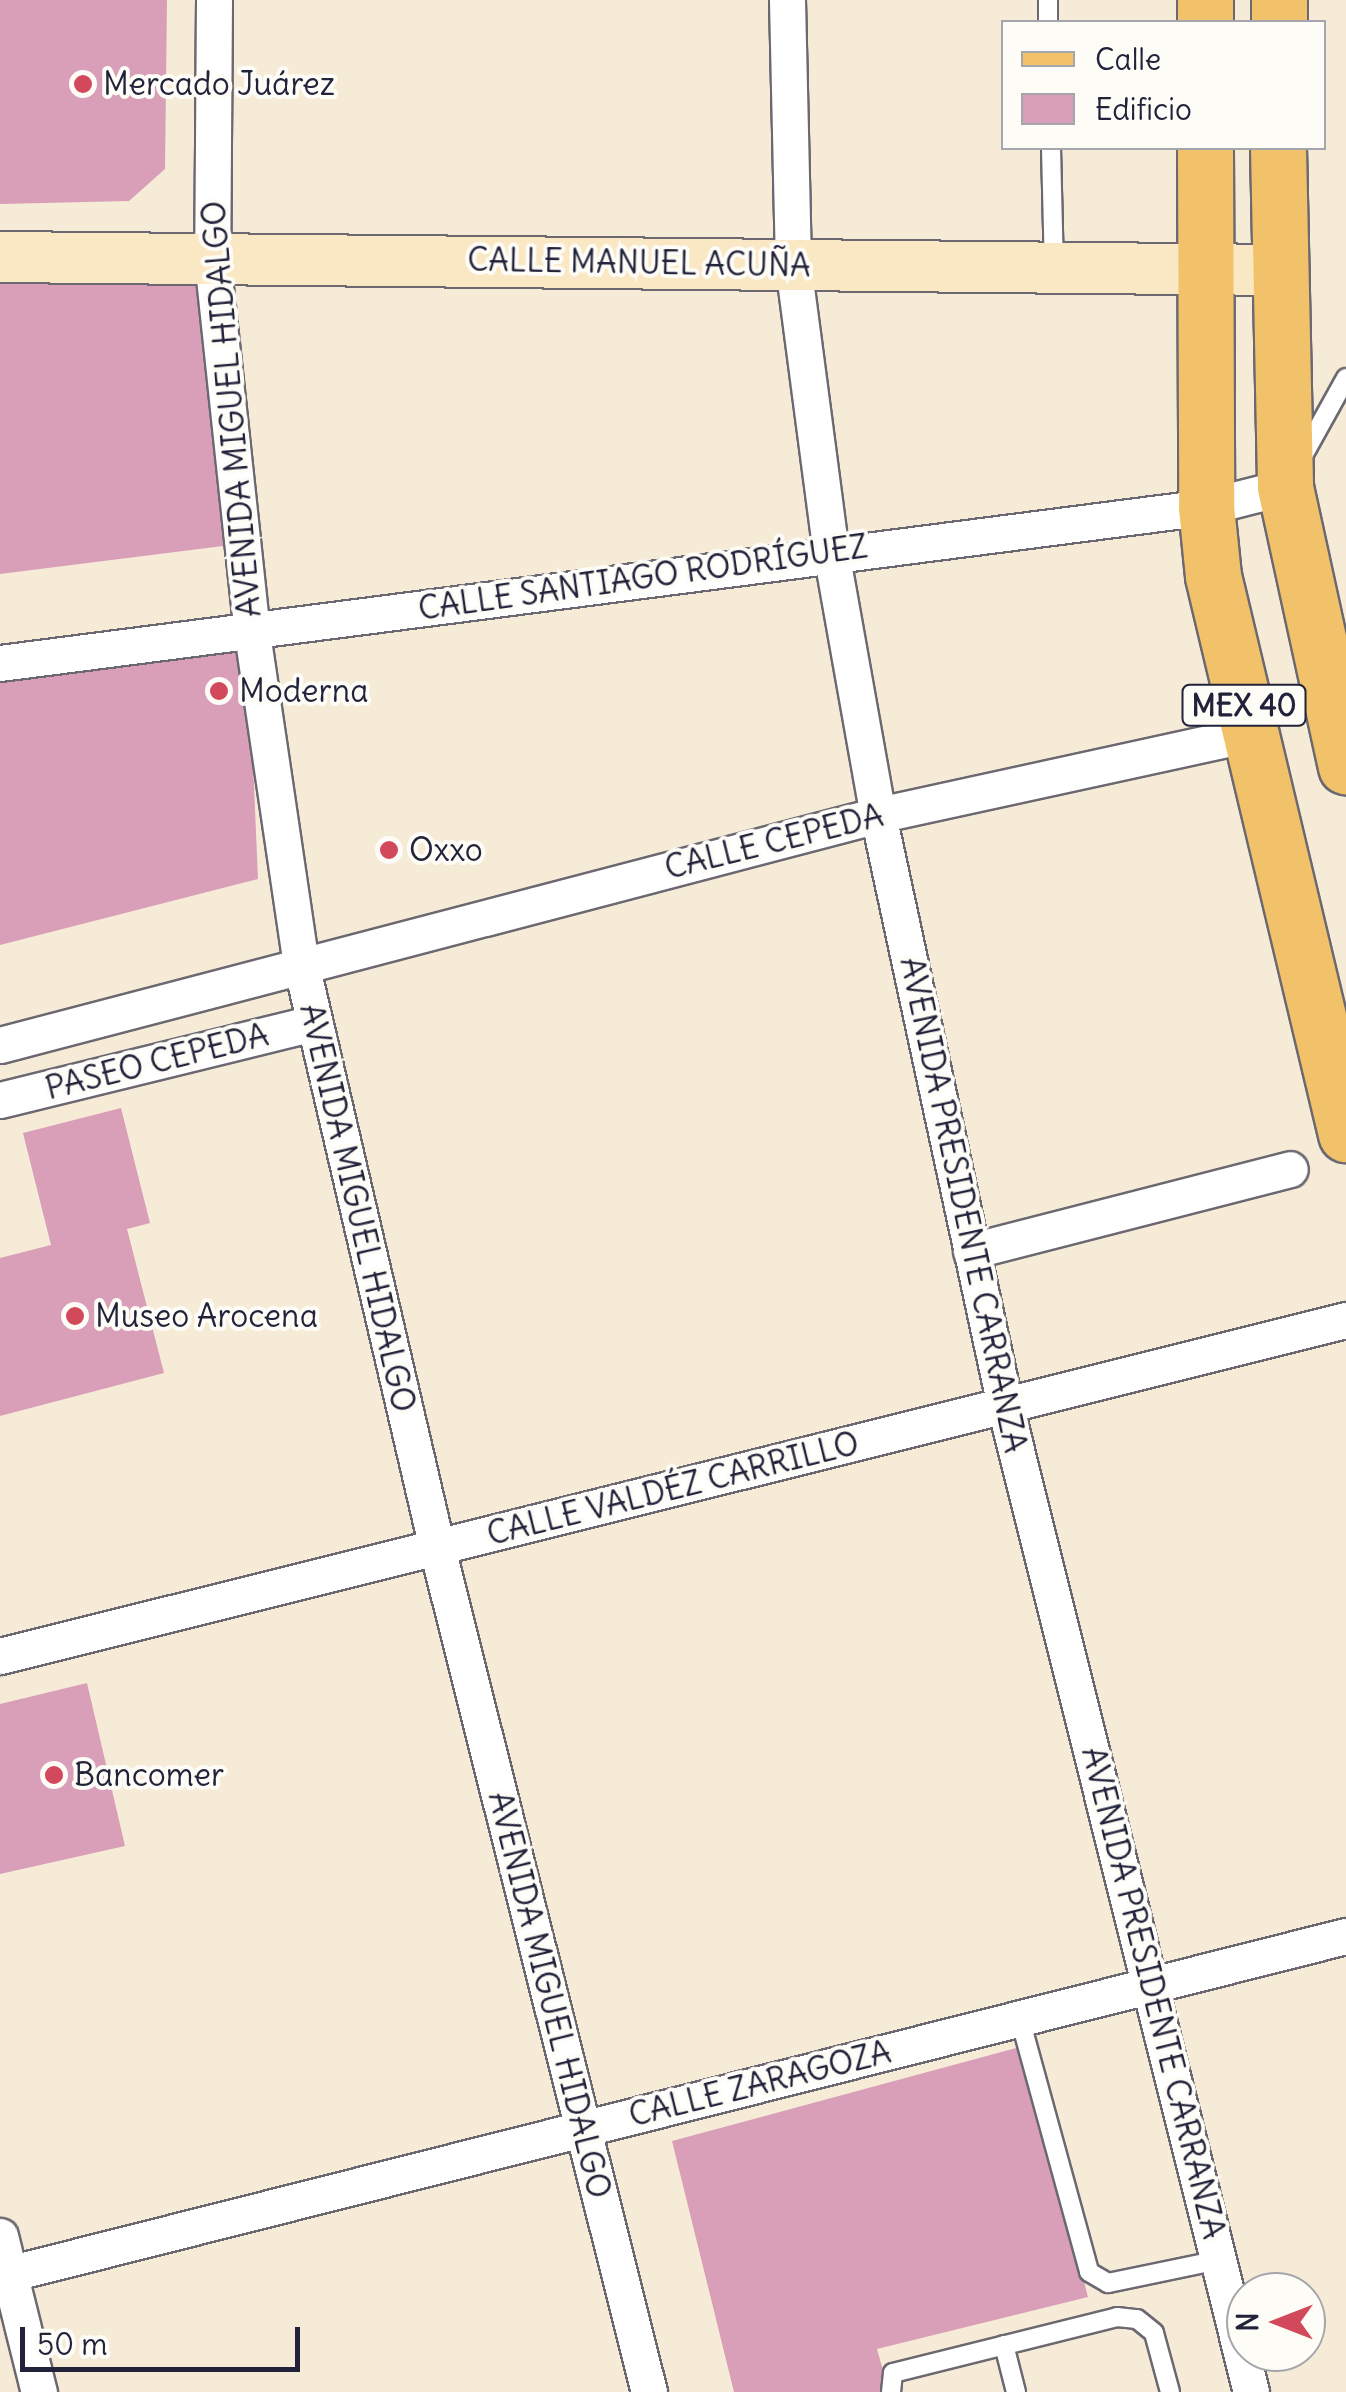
<!DOCTYPE html>
<meta charset="utf-8">
<style>
body{margin:0}
#map{position:relative;width:1346px;height:2392px;overflow:hidden;background:#f6ebd6;font-family:Delius,sans-serif}
div>[style]{position:absolute}
[style*='--x']{left:calc(var(--x)*1px);top:calc(var(--y)*1px);width:calc(var(--w)*1px);rotate:calc(var(--a)*1deg)}
.building>*{inset:0;background:#d99fb9}
.roads{filter:drop-shadow(2px 0 #6c6871) drop-shadow(-2px 0 #6c6871) drop-shadow(0 2px #6c6871) drop-shadow(0 -2px #6c6871)}
.lane>*{height:18px;margin:-9px;padding:0 9px;transform-origin:9px;border-radius:9px;background:#fff}
.street>*{height:35px;margin:-17.5px;padding:0 17.5px;transform-origin:17.5px;border-radius:17.5px;background:#fff}
.secondary>*{height:50px;margin:-25px;padding:0 25px;transform-origin:25px;border-radius:25px;background:#fae7c3}
.primary>*{height:55px;margin:-27.5px;padding:0 27.5px;transform-origin:27.5px;border-radius:27.5px;background:#f2c26a}
.dots>*{width:28px;height:28px;translate:-50% -50%;box-sizing:border-box;border:5px solid #fdfcf7;border-radius:50%}
span{translate:-50% -50%;white-space:nowrap;text-align:center;line-height:1.15;-webkit-text-stroke:8px #fdfcf7;paint-order:stroke}
.shield-label span{padding:2px 8px;background:#fdfcf7;border:2px solid;border-radius:8px;-webkit-text-stroke-width:0}
.shield-label{font-size:30px;color:#22223b;font-weight:700}
.poi-label{font-size:32px;color:#22223b}
.left{translate:0 -50%;text-align:left}
.street-label{font-size:32px;color:#22223b}
.legend{position:absolute;left:1001px;top:20px;width:325px;height:130px;box-sizing:border-box;background:#fdfcf7;border:2px solid #a5a5ac;margin:0;padding:12px 18px;list-style:none;font-size:30px;color:#22223b}
.legend li{display:flex;align-items:center;gap:20px;height:50px}
.legend b{width:50px;border:2px solid #a5a5ac}
.north{position:absolute;left:1226px;top:2272px;width:100px;height:100px;box-sizing:border-box;background:#fdfcf7;border:2px solid #a5a5ac;border-radius:50%;rotate:270deg;font-size:28px;font-weight:700;line-height:40px;text-align:center;color:#22223b}
.north::after{content:'';display:block;margin:auto;width:35px;height:45px;background:#d1495b;clip-path:polygon(50% 0,100% 100%,50% 72%,0 100%)}
.scale{position:absolute;left:20px;top:2327px;width:280px;height:45px;box-sizing:border-box;border:5px solid #22223b;border-top:0;padding-left:12px;font-size:30px;line-height:35px;white-space:nowrap;color:#22223b;-webkit-text-stroke:8px #fdfcf7;paint-order:stroke}
</style>
<div id="map">
<div class="building">
<i style="clip-path:polygon(0 0,167px 0,165px 169px,129px 201px,0 204px)"></i>
<i style="clip-path:polygon(201px 279px,239px 544px,0 574px,0 280px)"></i>
<i style="clip-path:polygon(248px 647px,258px 879px,0 945px,0 678px)"></i>
<i style="clip-path:polygon(121px 1108px,150px 1223px,127px 1229px,164px 1373px,0 1416px,0 1258px,51px 1245px,23px 1133px)"></i>
<i style="clip-path:polygon(87px 1683px,125px 1846px,0 1874px,0 1704px)"></i>
<i style="clip-path:polygon(1024px 2046px,1088px 2297px,877px 2349px,889px 2392px,734px 2392px,672px 2141px)"></i>
</div>
<div class="roads">
<div class="lane">
<i style="--x:1048;--y:0;--w:22;--a:90"></i>
<i style="--x:1051;--y:148;--w:119;--a:88.6"></i>
<i style="--x:1300;--y:461;--w:95;--a:-61"></i>
<i style="--x:1020;--y:2019;--w:262;--a:74.7"></i>
<i style="--x:1089;--y:2272;--w:22;--a:30"></i>
<i style="--x:1108;--y:2283;--w:113;--a:-11.7"></i>
<i style="--x:1004;--y:2345;--w:49;--a:75.7"></i>
<i style="--x:891;--y:2392;--w:19;--a:-84"></i>
<i style="--x:893;--y:2373;--w:231;--a:-14"></i>
<i style="--x:1117;--y:2317;--w:20;--a:6"></i>
<i style="--x:1137;--y:2319;--w:22;--a:39"></i>
<i style="--x:1154;--y:2333;--w:61;--a:74.8"></i>
</div>
<div class="street">
<i style="--x:214;--y:0;--w:259;--a:90.4"></i>
<i style="--x:212;--y:259;--w:376;--a:83.9"></i>
<i style="--x:252;--y:633;--w:335;--a:81.6"></i>
<i style="--x:301;--y:964;--w:600;--a:76.89"></i>
<i style="--x:437;--y:1548;--w:870;--a:75.9"></i>
<i style="--x:787;--y:0;--w:265;--a:88.7"></i>
<i style="--x:793;--y:265;--w:290;--a:82.5"></i>
<i style="--x:831;--y:552;--w:267;--a:79.9"></i>
<i style="--x:878;--y:815;--w:604;--a:77.87"></i>
<i style="--x:1005;--y:1406;--w:1016;--a:75.99"></i>
<i style="--x:0;--y:663;--w:1216;--a:-7.37"></i>
<i style="--x:1206;--y:507;--w:81;--a:-14.2"></i>
<i style="--x:0;--y:1045;--w:908;--a:-14.68"></i>
<i style="--x:878;--y:815;--w:382;--a:-12.3"></i>
<i style="--x:0;--y:1100;--w:323;--a:-13.8"></i>
<i style="--x:971;--y:1251;--w:329;--a:-14.4"></i>
<i style="--x:0;--y:1656;--w:1387;--a:-14.02"></i>
<i style="--x:0;--y:2236;--w:161;--a:76"></i>
<i style="--x:0;--y:2276;--w:1388;--a:-14.18"></i>
</div>
<div class="secondary">
<i style="--x:0;--y:257;--w:1277;--a:0.58"></i>
</div>
<div class="primary">
<i style="--x:1205;--y:0;--w:22;--a:90"></i>
<i style="--x:1279;--y:22;--w:22;--a:-90"></i>
<i style="--x:1205;--y:148;--w:359;--a:89.8"></i>
<i style="--x:1206;--y:507;--w:69;--a:84.2"></i>
<i style="--x:1213;--y:576;--w:574;--a:76.59"></i>
<i style="--x:1278;--y:148;--w:339;--a:88.8"></i>
<i style="--x:1285;--y:487;--w:286;--a:77.7"></i>
</div>
</div>
<div class="dots">
<i style="left:83px;top:84px;background:#d1495b"></i>
<i style="left:219px;top:691px;background:#d1495b"></i>
<i style="left:389px;top:850px;background:#d1495b"></i>
<i style="left:75px;top:1316px;background:#d1495b"></i>
<i style="left:54px;top:1775px;background:#d1495b"></i>
</div>
<div class="shield-label">
<span style="left:1244px;top:705px">MEX 40</span>
</div>
<div class="poi-label">
<span class="left" style="left:103px;top:84px">Mercado Juárez</span>
<span class="left" style="left:239px;top:691px">Moderna</span>
<span class="left" style="left:409px;top:850px">Oxxo</span>
<span class="left" style="left:95px;top:1316px">Museo Arocena</span>
<span class="left" style="left:74px;top:1775px">Bancomer</span>
</div>
<div class="street-label">
<span style="left:639px;top:263px;rotate:1deg">CALLE MANUEL ACUÑA</span>
<span style="left:232px;top:409px;rotate:-95deg">AVENIDA MIGUEL HIDALGO</span>
<span style="left:643px;top:578px;rotate:-8deg">CALLE SANTIAGO RODRÍGUEZ</span>
<span style="left:774px;top:842px;rotate:-14deg">CALLE CEPEDA</span>
<span style="left:157px;top:1062px;rotate:-14deg">PASEO CEPEDA</span>
<span style="left:963px;top:1205px;rotate:78deg">AVENIDA PRESIDENTE CARRANZA</span>
<span style="left:357px;top:1208px;rotate:77deg">AVENIDA MIGUEL HIDALGO</span>
<span style="left:673px;top:1489px;rotate:-14deg">CALLE VALDÉZ CARRILLO</span>
<span style="left:1153px;top:1993px;rotate:76deg">AVENIDA PRESIDENTE CARRANZA</span>
<span style="left:549px;top:1995px;rotate:76deg">AVENIDA MIGUEL HIDALGO</span>
<span style="left:760px;top:2084px;rotate:-14deg">CALLE ZARAGOZA</span>
</div>
<ul class="legend">
<li><b style="height:12px;background:#f2c26a"></b>Calle</li>
<li><b style="height:28px;background:#d99fb9"></b>Edificio</li>
</ul>
<div class="north">N</div>
<div class="scale">50 m</div>
</div>
